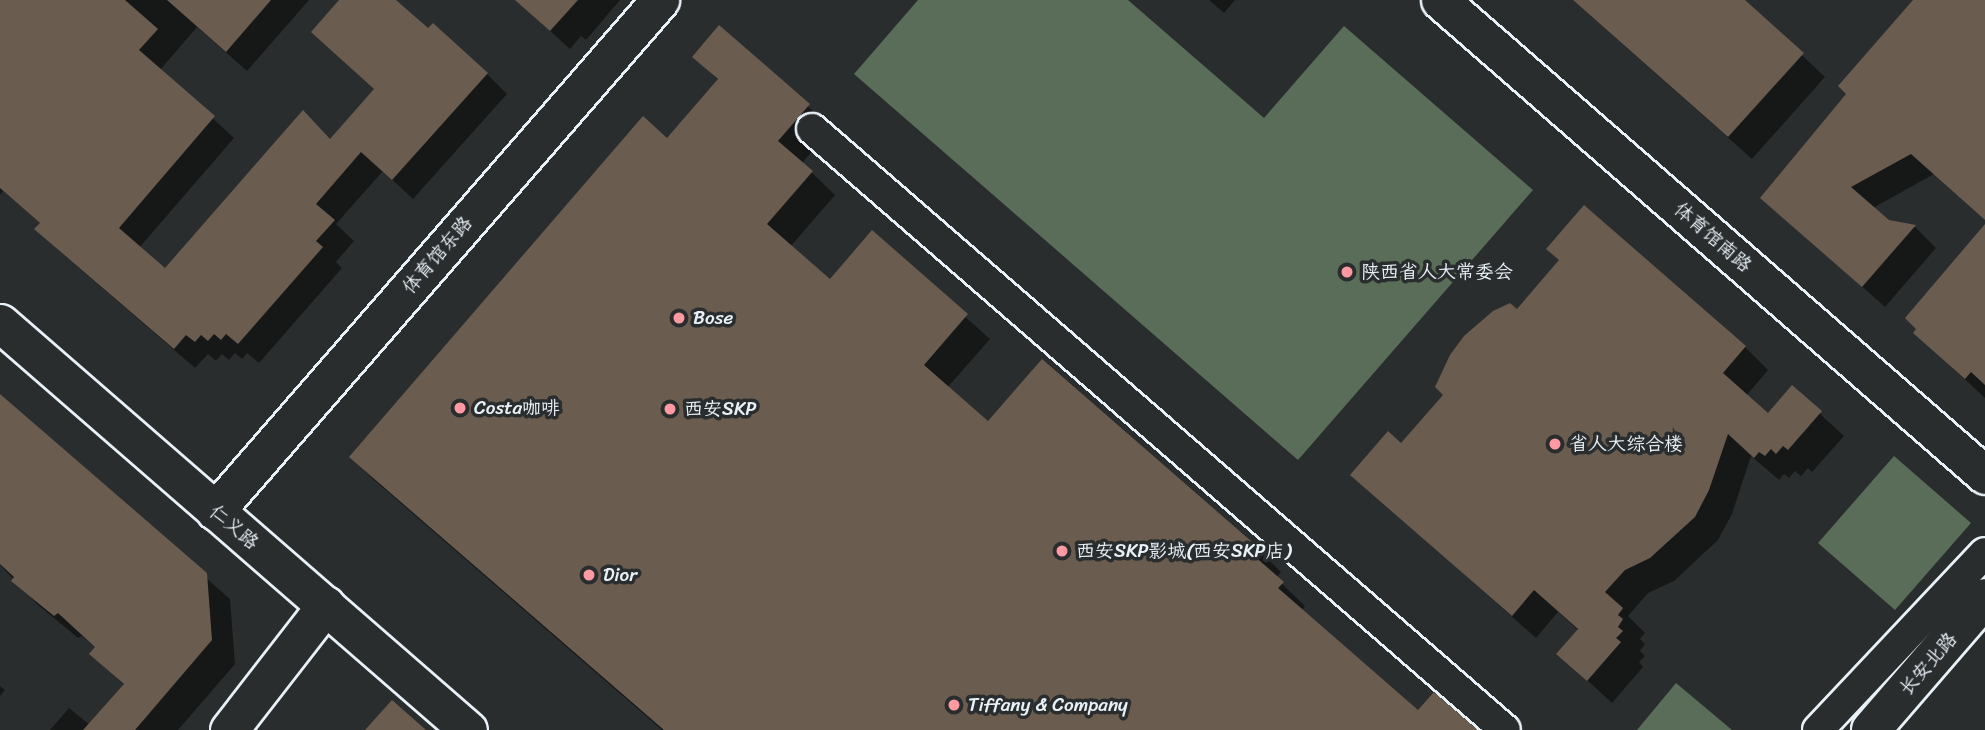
<!DOCTYPE html>
<meta charset="utf-8">
<style>
body{margin:0}
#map{position:relative;width:1985px;height:730px;overflow:hidden;background:#2a2d2e;font-family:Sriracha,"LXGW WenKai TC",sans-serif}
div>[style]{position:absolute}
[style*='--x']{left:calc(var(--x)*1px);top:calc(var(--y)*1px);width:calc(var(--w)*1px);rotate:calc(var(--a)*1deg)}
.green>*{inset:0;background:#596d58}
.shadow>*{inset:0;background:#0007}
.building>*{inset:0;background:#6a5d50}
.roads{filter:drop-shadow(2px 0 #e8f1f8) drop-shadow(-2px 0 #e8f1f8) drop-shadow(0 2px #e8f1f8) drop-shadow(0 -2px #e8f1f8)}
.minor>*{height:30px;margin:-15px;padding:0 15px;transform-origin:15px;border-radius:15px;background:#2a2d2e}
.tertiary>*{height:37px;margin:-18.5px;padding:0 18.5px;transform-origin:18.5px;border-radius:18.5px;background:#2a2d2e}
.primary>*{height:38px;margin:-19px;padding:0 19px;transform-origin:19px;border-radius:19px;background:#2a2d2e}
.dots>*{width:19px;height:19px;translate:-50% -50%;box-sizing:border-box;border:4px solid #2a2d2e;border-radius:50%}
span{translate:-50% -50%;white-space:nowrap;text-align:center;line-height:1.15;-webkit-text-stroke:7px #2a2d2e;paint-order:stroke}
.street-label{font-size:19px;color:#e8f1f8}
.poi-label{font-size:19px;color:#e8f1f8}
.left{translate:0 -50%;text-align:left}
</style>
<div id="map">
<div class="green">
<i style="clip-path:polygon(918px 0,1128px 0,1264px 118px,1344px 26px,1533px 190px,1298px 460px,854px 74px)"></i>
<i style="clip-path:polygon(1894px 456px,1971px 523px,1895px 610px,1818px 543px)"></i>
<i style="clip-path:polygon(1676px 683px,1732px 730px,1637px 730px)"></i>
</div>
<div class="shadow">
<i style="clip-path:polygon(0 0,309px 0,247px 71px,197px 27px,160px 70px,234px 138px,139px 248px,165px 270px,330px 140px,375px 90px,313px 32px,341px 0,394px 0,428px 31px,487px 74px,507px 94px,413px 199px,383px 171px,336px 224px,354px 241px,336px 262px,342px 268px,259px 363px,247px 353px,242px 359px,235px 353px,229px 360px,222px 354px,216px 361px,208px 354px,195px 368px,57px 249px,37px 229px,41px 224px,3px 191px,0 195px)"></i>
<i style="clip-path:polygon(516px 0,620px 0,586px 40px,581px 36px,570px 49px)"></i>
<i style="clip-path:polygon(1209px 0,1235px 0,1224px 13px)"></i>
<i style="clip-path:polygon(1573px 0,1743px 0,1825px 77px,1752px 159px)"></i>
<i style="clip-path:polygon(1915px 0,1985px 0,1985px 220px,1934px 174px,1873px 208px,1888px 222px,1915px 227px,1936px 248px,1885px 307px,1763px 198px,1848px 94px)"></i>
<i style="clip-path:polygon(719px 28px,832px 128px,802px 163px,835px 195px,790px 247px,830px 281px,872px 233px,990px 339px,947px 388px,988px 423px,1042px 361px,1258px 549px,1281px 572px,1276px 578px,1305px 606px,1301px 611px,1419px 712px,1478px 730px,662px 730px,374px 480px,351px 457px,667px 140px,719px 81px,694px 57px)"></i>
<i style="clip-path:polygon(1985px 227px,1985px 398px,1915px 333px)"></i>
<i style="clip-path:polygon(1517px 311px,1745px 347px,1768px 370px,1746px 396px,1768px 416px,1792px 388px,1844px 436px,1812px 472px,1808px 468px,1801px 476px,1795px 471px,1789px 478px,1784px 474px,1779px 480px,1751px 456px,1732px 514px,1718px 540px,1674px 581px,1648px 593px,1628px 616px,1645px 633px,1640px 639px,1645px 644px,1640px 651px,1645px 656px,1639px 662px,1643px 667px,1612px 703px,1559px 654px,1579px 631px,1558px 612px,1536px 638px,1352px 475px,1401px 445px)"></i>
<i style="clip-path:polygon(0 396px,230px 599px,235px 664px,178px 730px,50px 730px,69px 708px,90px 725px,124px 685px,92px 654px,96px 648px,82px 636px,78px 638px,37px 604px,0 565px)"></i>
<i style="clip-path:polygon(0 686px,5px 690px,0 696px)"></i>
</div>
<div class="building">
<i style="clip-path:polygon(0 0,125px 0,158px 29px,139px 50px,215px 116px,119px 228px,165px 268px,303px 110px,330px 139px,374px 89px,311px 32px,339px 0,396px 0,428px 28px,433px 23px,488px 73px,392px 180px,361px 152px,316px 204px,335px 220px,316px 241px,323px 247px,238px 344px,226px 334px,221px 340px,214px 334px,208px 341px,201px 335px,195px 342px,186px 335px,174px 349px,34px 229px,40px 223px,0 188px)"></i>
<i style="clip-path:polygon(167px 0,271px 0,226px 52px)"></i>
<i style="clip-path:polygon(515px 0,578px 0,550px 31px)"></i>
<i style="clip-path:polygon(1573px 0,1745px 0,1804px 53px,1728px 137px)"></i>
<i style="clip-path:polygon(1913px 0,1985px 0,1985px 220px,1911px 154px,1851px 187px,1889px 220px,1916px 225px,1862px 287px,1760px 198px,1846px 94px,1838px 86px)"></i>
<i style="clip-path:polygon(719px 25px,810px 104px,778px 141px,813px 171px,767px 224px,830px 279px,872px 230px,968px 314px,924px 365px,988px 421px,1042px 359px,1259px 548px,1253px 555px,1284px 582px,1278px 588px,1418px 710px,1434px 692px,1478px 730px,664px 730px,349px 457px,643px 116px,667px 138px,718px 79px,692px 57px)"></i>
<i style="clip-path:polygon(1584px 205px,1746px 346px,1723px 373px,1768px 413px,1792px 385px,1822px 411px,1788px 450px,1783px 446px,1776px 454px,1771px 449px,1765px 456px,1759px 452px,1754px 458px,1728px 434px,1709px 490px,1695px 517px,1650px 558px,1625px 570px,1605px 592px,1623px 608px,1618px 615px,1623px 619px,1618px 627px,1623px 631px,1616px 638px,1621px 642px,1587px 681px,1556px 654px,1578px 629px,1534px 590px,1512px 616px,1350px 475px,1388px 431px,1401px 443px,1443px 395px,1435px 387px,1450px 355px,1464px 336px,1493px 311px,1510px 303px,1517px 309px,1559px 260px,1546px 249px)"></i>
<i style="clip-path:polygon(1985px 224px,1985px 385px,1971px 372px,1965px 379px,1913px 333px,1916px 329px,1905px 318px)"></i>
<i style="clip-path:polygon(0 394px,207px 573px,212px 640px,135px 730px,83px 730px,124px 684px,89px 654px,95px 647px,58px 613px,54px 616px,11px 581px,14px 577px,0 564px)"></i>
<i style="clip-path:polygon(392px 700px,426px 730px,365px 730px)"></i>
</div>
<div class="roads">
<div class="minor">
<i style="--x:812;--y:129;--w:917;--a:40.93"></i>
<i style="--x:1818;--y:730;--w:243;--a:-46.7"></i>
</div>
<div class="tertiary">
<i style="--x:1440;--y:0;--w:723;--a:41.07"></i>
<i style="--x:0;--y:323;--w:620;--a:41.01"></i>
<i style="--x:215;--y:511;--w:678;--a:-48.95"></i>
<i style="--x:229;--y:730;--w:158;--a:-52.2"></i>
</div>
<div class="primary">
<i style="--x:1871;--y:730;--w:174;--a:-49.2"></i>
</div>
</div>
<div class="dots">
<i style="left:1347px;top:272px;background:#ff9aa2"></i>
<i style="left:679px;top:318px;background:#ff9aa2"></i>
<i style="left:460px;top:408px;background:#ff9aa2"></i>
<i style="left:670px;top:409px;background:#ff9aa2"></i>
<i style="left:1555px;top:444px;background:#ff9aa2"></i>
<i style="left:1062px;top:551px;background:#ff9aa2"></i>
<i style="left:589px;top:575px;background:#ff9aa2"></i>
<i style="left:954px;top:705px;background:#ff9aa2"></i>
</div>
<div class="street-label">
<span style="left:1713px;top:237px;rotate:41deg">体育馆南路</span>
<span style="left:437px;top:255px;rotate:-49deg">体育馆东路</span>
<span style="left:234px;top:527px;rotate:40deg">仁义路</span>
<span style="left:1928px;top:664px;rotate:-49deg">长安北路</span>
</div>
<div class="poi-label">
<span class="left" style="left:1361px;top:272px">陕西省人大常委会</span>
<span class="left" style="left:693px;top:318px">Bose</span>
<span class="left" style="left:474px;top:408px">Costa咖啡</span>
<span class="left" style="left:684px;top:409px">西安SKP</span>
<span class="left" style="left:1569px;top:444px">省人大综合楼</span>
<span class="left" style="left:1076px;top:551px">西安SKP影城(西安SKP店)</span>
<span class="left" style="left:603px;top:575px">Dior</span>
<span class="left" style="left:968px;top:705px">Tiffany &amp; Company</span>
</div>
</div>
